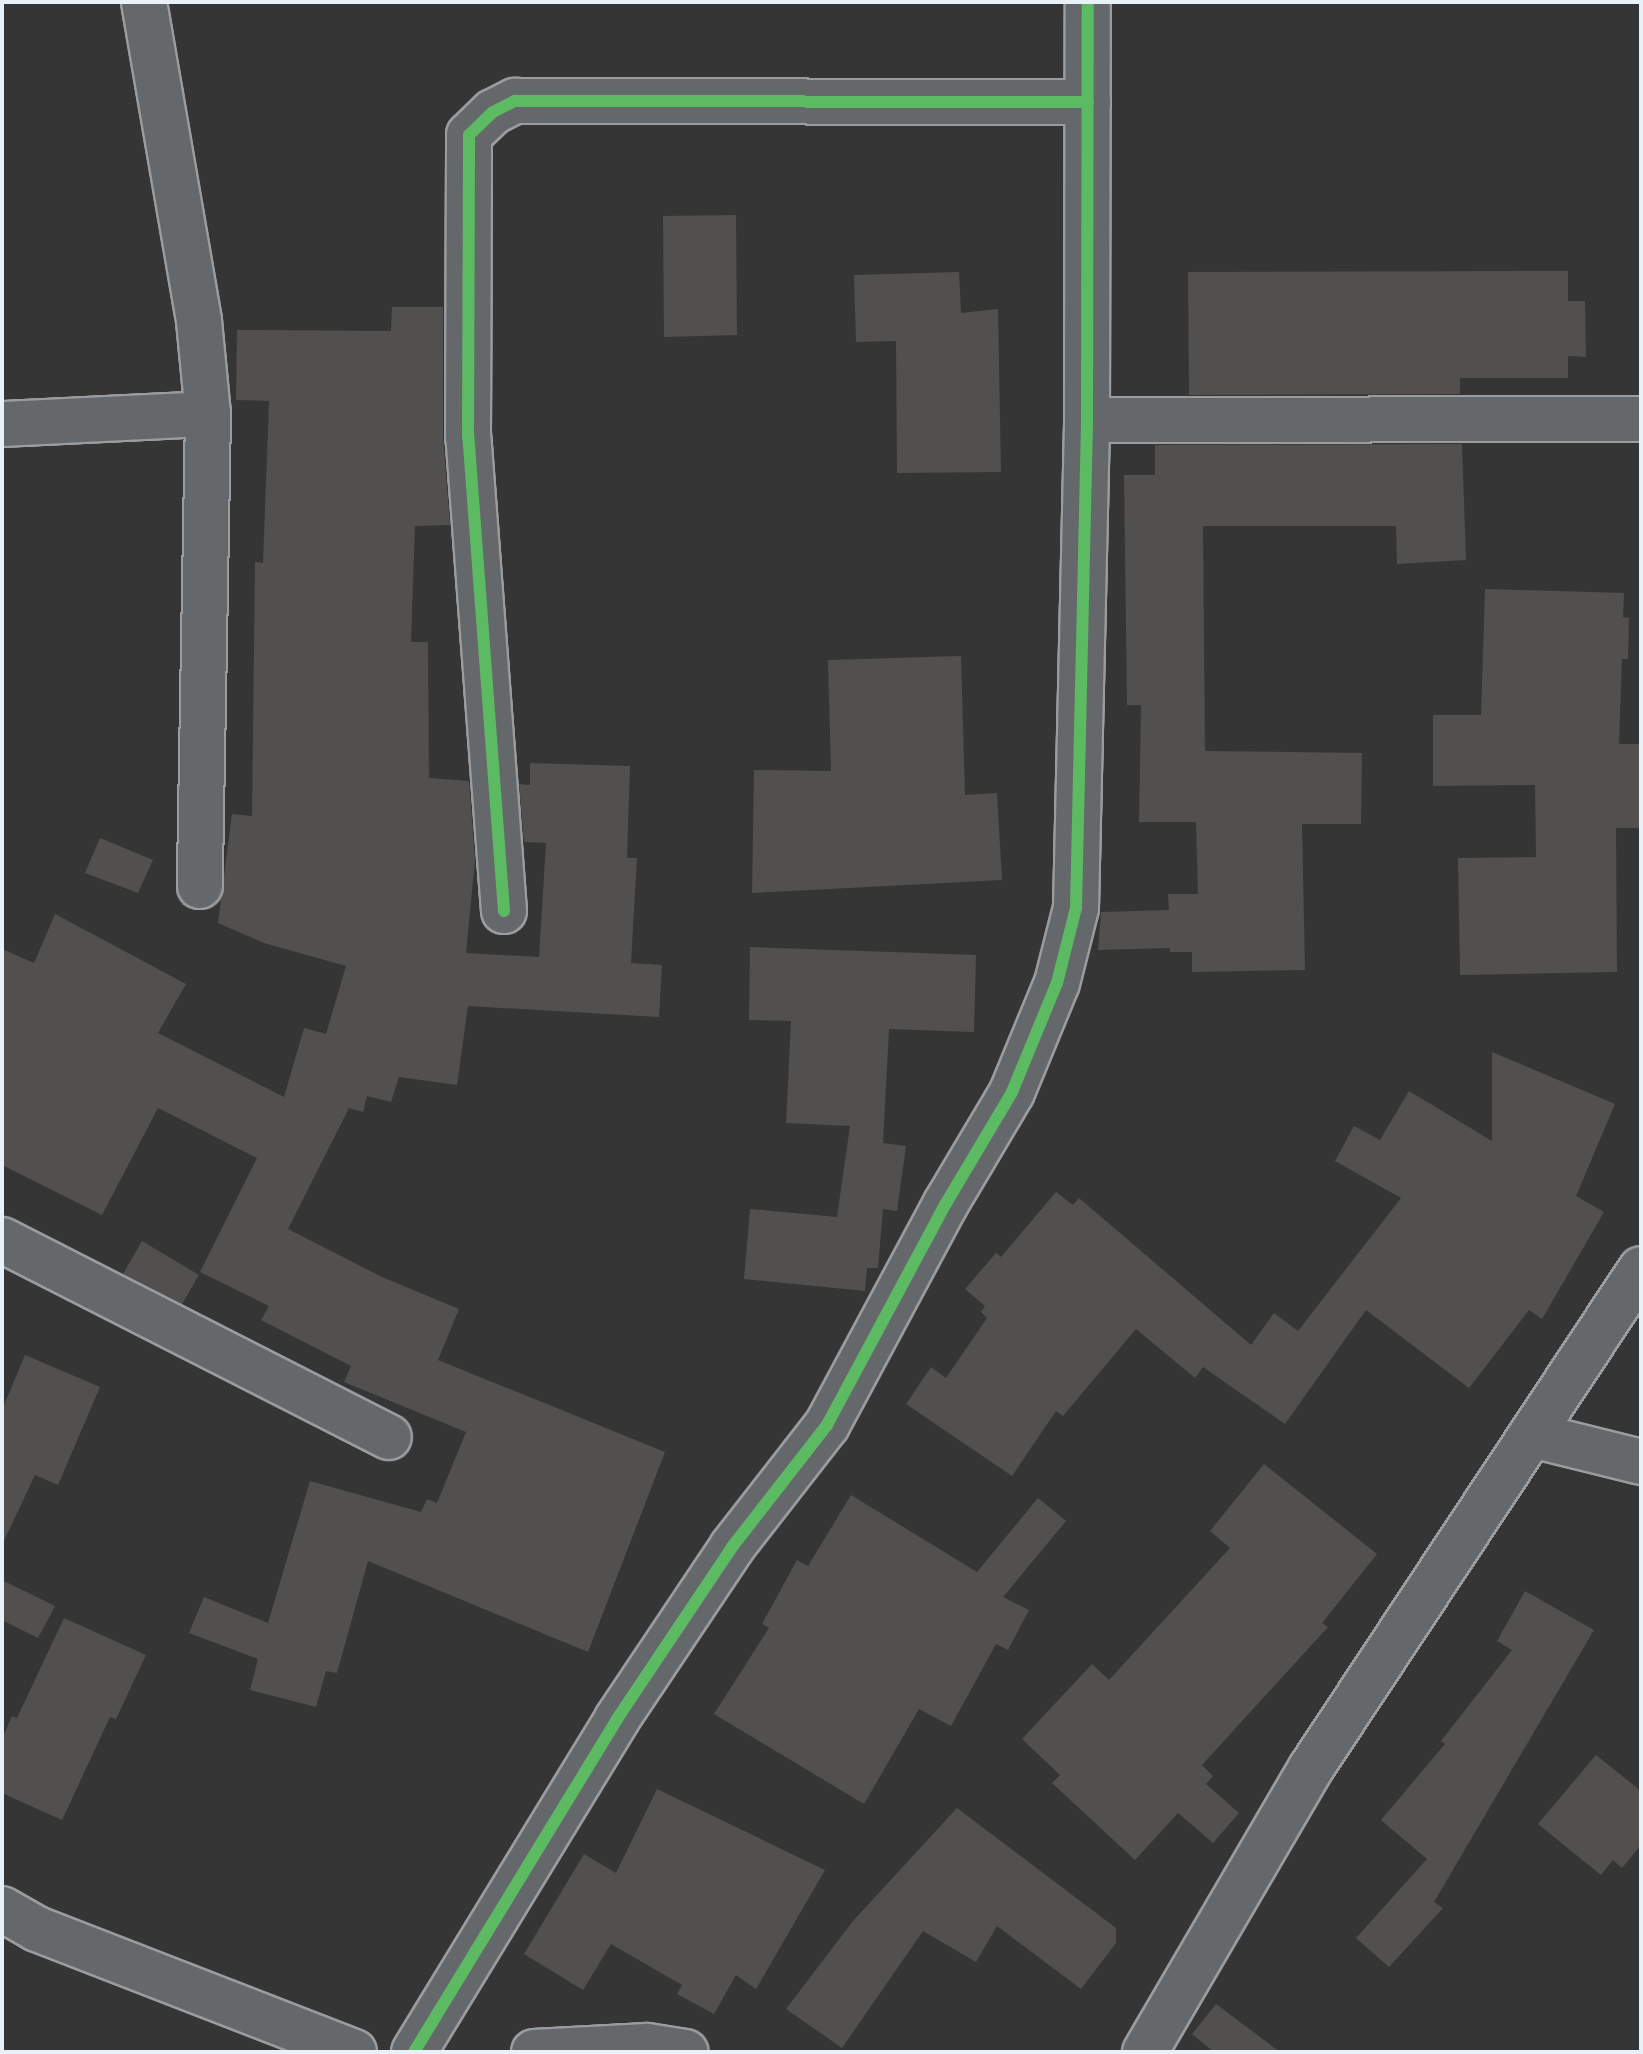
<!DOCTYPE html>
<style>
body{margin:0}
#map{position:relative;width:1643px;height:2054px;overflow:hidden;background:#353535;font-family:"Indie Flower",sans-serif}
div>[style]{position:absolute}
[style*='--x']{left:calc(var(--x)*1px);top:calc(var(--y)*1px);width:calc(var(--w)*1px);rotate:calc(var(--a)*1deg)}
.building>*{inset:0;background:#52504e}
.roads{filter:drop-shadow(2px 0 #9a9c9e) drop-shadow(-2px 0 #9a9c9e) drop-shadow(0 2px #9a9c9e) drop-shadow(0 -2px #9a9c9e)}
.minor>*{height:44px;margin:-22px;padding:0 22px;transform-origin:22px;border-radius:22px;background:#64686b}
.cycleway>*{height:12px;margin:-6px;padding:0 6px;transform-origin:6px;border-radius:6px;background:#5cba63}
span{translate:-50% -50%;white-space:nowrap;text-align:center;line-height:1.15;-webkit-text-stroke:6px #2a2d2e;paint-order:stroke}
.frame{position:absolute;inset:0;border:4px solid #e8f1f8;pointer-events:none}
</style>
<div id="map">
<div class="building">
<i style="clip-path:polygon(736px 215px,737px 335px,664px 337px,663px 216px)"></i>
<i style="clip-path:polygon(1568px 271px,1568px 301px,1585px 301px,1586px 357px,1568px 356px,1568px 378px,1460px 378px,1460px 394px,1189px 395px,1188px 272px)"></i>
<i style="clip-path:polygon(959px 272px,961px 313px,998px 309px,1001px 472px,897px 473px,896px 341px,856px 342px,854px 275px)"></i>
<i style="clip-path:polygon(392px 307px,443px 307px,443px 437px,450px 525px,415px 526px,411px 642px,428px 642px,429px 778px,469px 781px,475px 860px,466px 953px,539px 957px,546px 843px,524px 842px,519px 784px,530px 785px,530px 763px,630px 766px,627px 858px,637px 858px,631px 963px,662px 965px,659px 1017px,468px 1006px,457px 1085px,399px 1077px,391px 1102px,367px 1096px,363px 1112px,349px 1108px,288px 1229px,382px 1277px,459px 1309px,438px 1360px,665px 1452px,588px 1652px,368px 1561px,337px 1673px,326px 1671px,316px 1707px,250px 1690px,258px 1659px,189px 1633px,204px 1597px,268px 1623px,310px 1481px,421px 1512px,427px 1499px,437px 1503px,466px 1432px,344px 1382px,351px 1366px,261px 1320px,269px 1306px,200px 1272px,257px 1158px,158px 1108px,102px 1215px,2px 1165px,2px 949px,34px 963px,55px 914px,186px 984px,158px 1033px,284px 1097px,304px 1028px,326px 1034px,346px 966px,264px 943px,218px 923px,232px 814px,252px 816px,255px 562px,263px 563px,269px 401px,236px 400px,237px 330px,391px 331px)"></i>
<i style="clip-path:polygon(1462px 444px,1466px 560px,1397px 564px,1396px 526px,1203px 526px,1205px 751px,1362px 753px,1361px 824px,1302px 824px,1305px 970px,1192px 972px,1192px 952px,1170px 952px,1170px 948px,1098px 950px,1101px 912px,1169px 910px,1168px 894px,1198px 894px,1196px 822px,1139px 822px,1141px 705px,1127px 705px,1124px 475px,1155px 475px,1155px 445px)"></i>
<i style="clip-path:polygon(1485px 589px,1624px 593px,1623px 617px,1629px 618px,1628px 659px,1622px 659px,1619px 744px,1641px 744px,1641px 828px,1616px 828px,1617px 972px,1460px 975px,1458px 858px,1536px 857px,1535px 785px,1433px 786px,1433px 715px,1481px 715px)"></i>
<i style="clip-path:polygon(961px 656px,965px 795px,997px 793px,1002px 880px,752px 893px,754px 770px,831px 771px,828px 660px)"></i>
<i style="clip-path:polygon(100px 838px,153px 860px,138px 893px,85px 873px)"></i>
<i style="clip-path:polygon(750px 947px,976px 955px,974px 1032px,889px 1029px,883px 1143px,906px 1146px,897px 1211px,883px 1209px,878px 1268px,867px 1268px,865px 1291px,744px 1279px,750px 1209px,837px 1217px,850px 1126px,786px 1123px,791px 1021px,749px 1020px)"></i>
<i style="clip-path:polygon(1492px 1052px,1615px 1104px,1576px 1196px,1604px 1212px,1542px 1319px,1529px 1310px,1469px 1388px,1366px 1310px,1285px 1424px,1203px 1367px,1195px 1378px,1136px 1329px,1063px 1416px,1056px 1411px,1012px 1476px,906px 1404px,931px 1367px,946px 1378px,987px 1318px,981px 1312px,985px 1306px,965px 1289px,996px 1253px,1001px 1257px,1056px 1192px,1073px 1205px,1079px 1198px,1251px 1345px,1274px 1313px,1298px 1331px,1401px 1198px,1335px 1161px,1354px 1126px,1380px 1140px,1409px 1091px,1492px 1141px)"></i>
<i style="clip-path:polygon(142px 1241px,199px 1275px,182px 1304px,123px 1274px)"></i>
<i style="clip-path:polygon(25px 1355px,100px 1387px,58px 1485px,35px 1475px,2px 1545px,2px 1410px)"></i>
<i style="clip-path:polygon(1264px 1464px,1377px 1554px,1322px 1623px,1328px 1627px,1202px 1765px,1213px 1776px,1206px 1784px,1239px 1813px,1213px 1843px,1178px 1813px,1135px 1860px,1052px 1783px,1060px 1775px,1022px 1739px,1092px 1664px,1109px 1680px,1230px 1548px,1210px 1531px)"></i>
<i style="clip-path:polygon(851px 1495px,977px 1572px,1038px 1498px,1066px 1521px,1003px 1597px,1029px 1610px,1008px 1650px,996px 1644px,951px 1726px,919px 1709px,864px 1804px,714px 1714px,769px 1628px,762px 1624px,797px 1560px,808px 1566px)"></i>
<i style="clip-path:polygon(2px 1580px,55px 1606px,38px 1638px,2px 1620px)"></i>
<i style="clip-path:polygon(1525px 1591px,1594px 1630px,1434px 1902px,1443px 1908px,1389px 1967px,1356px 1938px,1427px 1859px,1381px 1820px,1445px 1744px,1441px 1741px,1512px 1650px,1497px 1641px)"></i>
<i style="clip-path:polygon(64px 1618px,146px 1655px,116px 1719px,110px 1717px,62px 1820px,2px 1793px,2px 1739px,12px 1716px,17px 1718px)"></i>
<i style="clip-path:polygon(1596px 1755px,1641px 1791px,1641px 1845px,1622px 1868px,1613px 1860px,1601px 1875px,1538px 1824px)"></i>
<i style="clip-path:polygon(657px 1789px,825px 1870px,756px 1989px,736px 1975px,714px 2014px,677px 1994px,682px 1985px,611px 1944px,583px 1990px,524px 1954px,584px 1854px,616px 1873px)"></i>
<i style="clip-path:polygon(957px 1808px,1116px 1928px,1116px 1943px,1081px 1989px,997px 1926px,976px 1962px,923px 1931px,842px 2048px,786px 2009px,853px 1921px)"></i>
<i style="clip-path:polygon(1216px 2004px,1280px 2052px,1214px 2052px,1192px 2034px)"></i>
</div>
<div class="roads">
<div class="minor">
<i style="--x:144;--y:2;--w:324;--a:80.2"></i>
<i style="--x:199;--y:321;--w:93;--a:84.5"></i>
<i style="--x:208;--y:414;--w:472;--a:91"></i>
<i style="--x:1087;--y:420;--w:554;--a:-0.1"></i>
<i style="--x:2;--y:424;--w:206;--a:-2.8"></i>
<i style="--x:504;--y:911;--w:475;--a:-94.3"></i>
<i style="--x:468;--y:437;--w:302;--a:-89.8"></i>
<i style="--x:469;--y:135;--w:33;--a:-44"></i>
<i style="--x:493;--y:112;--w:25;--a:-27"></i>
<i style="--x:515;--y:101;--w:573;--a:0.1"></i>
<i style="--x:2;--y:1240;--w:434;--a:27"></i>
<i style="--x:1532;--y:1435;--w:112;--a:13.9"></i>
<i style="--x:2;--y:1909;--w:40;--a:29.7"></i>
<i style="--x:37;--y:1929;--w:340;--a:21.2"></i>
<i style="--x:414;--y:2052;--w:390;--a:-58.6"></i>
<i style="--x:617;--y:1719;--w:207;--a:-56.2"></i>
<i style="--x:732;--y:1547;--w:155;--a:-52.1"></i>
<i style="--x:827;--y:1425;--w:250;--a:-61.8"></i>
<i style="--x:945;--y:1205;--w:131;--a:-59.3"></i>
<i style="--x:1012;--y:1092;--w:118;--a:-67.6"></i>
<i style="--x:1057;--y:983;--w:77;--a:-75.8"></i>
<i style="--x:1076;--y:908;--w:488;--a:-88.7"></i>
<i style="--x:1087;--y:420;--w:418;--a:-89.9"></i>
<i style="--x:534;--y:2052;--w:113;--a:-3"></i>
<i style="--x:647;--y:2046;--w:39;--a:9"></i>
<i style="--x:1145;--y:2052;--w:329;--a:-59.7"></i>
<i style="--x:1311;--y:1768;--w:598;--a:-56.52"></i>
</div>
</div>
<div class="cycleway">
<i style="--x:504;--y:911;--w:475;--a:-94.3"></i>
<i style="--x:468;--y:437;--w:302;--a:-89.8"></i>
<i style="--x:469;--y:135;--w:33;--a:-44"></i>
<i style="--x:493;--y:112;--w:25;--a:-27"></i>
<i style="--x:515;--y:101;--w:573;--a:0.1"></i>
<i style="--x:414;--y:2052;--w:390;--a:-58.6"></i>
<i style="--x:617;--y:1719;--w:207;--a:-56.2"></i>
<i style="--x:732;--y:1547;--w:155;--a:-52.1"></i>
<i style="--x:827;--y:1425;--w:250;--a:-61.8"></i>
<i style="--x:945;--y:1205;--w:131;--a:-59.3"></i>
<i style="--x:1012;--y:1092;--w:118;--a:-67.6"></i>
<i style="--x:1057;--y:983;--w:77;--a:-75.8"></i>
<i style="--x:1076;--y:908;--w:488;--a:-88.7"></i>
<i style="--x:1087;--y:420;--w:418;--a:-89.9"></i>
</div>
<div class="frame"></div>
</div>
